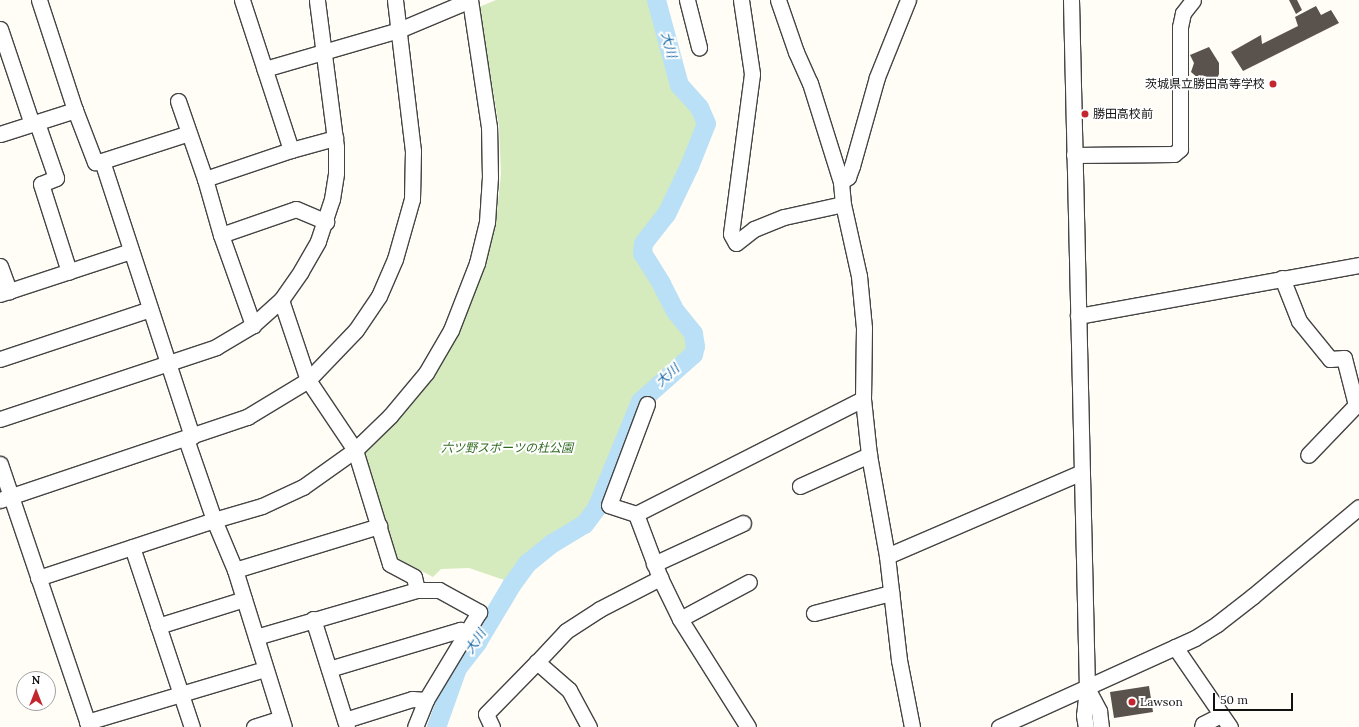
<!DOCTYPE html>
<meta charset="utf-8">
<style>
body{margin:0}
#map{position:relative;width:1359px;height:727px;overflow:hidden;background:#fffdf5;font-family:Lora,"Noto Sans JP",serif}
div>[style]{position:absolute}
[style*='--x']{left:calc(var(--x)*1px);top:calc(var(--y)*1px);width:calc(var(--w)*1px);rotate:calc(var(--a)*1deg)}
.green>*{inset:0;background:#d5ebbd}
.river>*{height:19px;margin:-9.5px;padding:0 9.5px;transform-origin:9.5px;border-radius:9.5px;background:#b9e0f7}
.building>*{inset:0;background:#5a524d}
.roads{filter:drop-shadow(1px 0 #444) drop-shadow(-1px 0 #444) drop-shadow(0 1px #444) drop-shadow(0 -1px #444)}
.minor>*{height:15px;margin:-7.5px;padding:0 7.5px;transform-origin:7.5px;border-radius:7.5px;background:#fff}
.dots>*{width:11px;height:11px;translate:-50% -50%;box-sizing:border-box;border:2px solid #fff;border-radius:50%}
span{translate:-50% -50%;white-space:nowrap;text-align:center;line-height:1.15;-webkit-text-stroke:4px #fff;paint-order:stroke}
.poi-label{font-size:12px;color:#111}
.right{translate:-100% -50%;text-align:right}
.left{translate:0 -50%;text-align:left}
.park-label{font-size:12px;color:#2f6b1f;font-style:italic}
.water-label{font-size:13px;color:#1768a6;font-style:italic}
.north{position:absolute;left:16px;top:671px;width:40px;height:40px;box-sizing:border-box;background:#fff;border:1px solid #a0a0a0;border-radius:50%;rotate:0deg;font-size:11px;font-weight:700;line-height:16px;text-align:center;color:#111}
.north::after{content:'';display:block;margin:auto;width:14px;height:18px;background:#c4262e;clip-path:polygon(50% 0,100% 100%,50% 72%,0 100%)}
.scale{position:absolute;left:1213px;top:693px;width:80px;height:18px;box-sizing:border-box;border:2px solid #111;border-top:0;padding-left:5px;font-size:12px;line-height:14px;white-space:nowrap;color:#111;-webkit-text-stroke:3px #fff;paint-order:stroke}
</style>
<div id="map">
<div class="green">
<i style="clip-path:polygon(496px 0,652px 0,674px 86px,699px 116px,702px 127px,684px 170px,668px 204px,643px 238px,639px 249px,641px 257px,670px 309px,691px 335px,693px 345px,690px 353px,638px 400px,594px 506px,582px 522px,551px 542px,526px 563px,510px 582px,469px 568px,441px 569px,433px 577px,397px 558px,362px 452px,398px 419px,433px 375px,459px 330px,485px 266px,496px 223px,501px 173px,499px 126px,479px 7px)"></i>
</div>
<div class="river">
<i style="--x:436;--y:727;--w:63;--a:-70.4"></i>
<i style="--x:457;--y:668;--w:33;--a:-52"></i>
<i style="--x:477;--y:642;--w:66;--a:-59.2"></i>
<i style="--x:511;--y:585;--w:27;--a:-54"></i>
<i style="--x:527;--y:563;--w:32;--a:-39"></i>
<i style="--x:552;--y:543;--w:37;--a:-31"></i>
<i style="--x:584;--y:524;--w:20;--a:-53"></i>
<i style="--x:596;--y:508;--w:116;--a:-67.6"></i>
<i style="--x:640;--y:401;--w:71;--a:-41.6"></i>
<i style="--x:693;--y:354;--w:8;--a:-76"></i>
<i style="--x:695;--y:346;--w:13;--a:-99"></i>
<i style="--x:693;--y:333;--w:28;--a:-129"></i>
<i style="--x:675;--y:311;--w:31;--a:-117"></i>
<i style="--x:661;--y:283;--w:36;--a:-122"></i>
<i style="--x:642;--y:253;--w:10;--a:-84"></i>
<i style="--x:643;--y:243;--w:37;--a:-52"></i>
<i style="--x:666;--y:214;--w:53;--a:-64.4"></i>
<i style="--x:689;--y:166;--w:46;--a:-68.4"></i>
<i style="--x:706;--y:123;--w:17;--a:-114"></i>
<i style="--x:699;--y:107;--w:30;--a:-132"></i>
<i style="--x:679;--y:85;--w:88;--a:-105.1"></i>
</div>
<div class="building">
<i style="clip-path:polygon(1289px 0,1297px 0,1302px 10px,1296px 14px)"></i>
<i style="clip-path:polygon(1316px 6px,1321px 15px,1331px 10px,1339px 23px,1243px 71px,1231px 52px,1261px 35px,1262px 44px,1298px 26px,1295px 17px)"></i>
<i style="clip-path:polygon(1209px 47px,1219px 63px,1219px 74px,1215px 84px,1197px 85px,1198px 78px,1191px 72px,1194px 63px,1190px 55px)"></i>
<i style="clip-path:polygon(1149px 686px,1153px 712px,1114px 718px,1110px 692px)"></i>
</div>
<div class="roads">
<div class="minor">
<i style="--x:39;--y:0;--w:116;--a:71.9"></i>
<i style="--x:75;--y:110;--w:56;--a:69"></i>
<i style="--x:95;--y:162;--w:7;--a:-8"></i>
<i style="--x:102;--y:161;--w:91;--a:-17.8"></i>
<i style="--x:242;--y:0;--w:158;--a:71.9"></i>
<i style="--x:687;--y:0;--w:49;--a:75.7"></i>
<i style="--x:741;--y:0;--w:75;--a:81.5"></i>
<i style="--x:752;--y:74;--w:161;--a:97.5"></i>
<i style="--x:731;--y:234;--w:10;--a:61"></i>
<i style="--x:736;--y:243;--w:23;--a:-38"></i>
<i style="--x:754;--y:229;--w:32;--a:-22"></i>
<i style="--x:784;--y:217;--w:60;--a:-12.4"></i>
<i style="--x:778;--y:0;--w:55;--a:70.9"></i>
<i style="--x:796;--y:52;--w:34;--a:66"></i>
<i style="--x:810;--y:83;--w:104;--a:72.6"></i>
<i style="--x:841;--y:182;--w:22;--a:85"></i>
<i style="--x:843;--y:204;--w:74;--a:77.5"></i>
<i style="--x:859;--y:276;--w:52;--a:84.5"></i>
<i style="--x:864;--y:328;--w:71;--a:90.8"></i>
<i style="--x:863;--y:399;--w:56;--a:83.9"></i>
<i style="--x:869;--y:455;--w:103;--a:79.9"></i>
<i style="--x:887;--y:556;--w:105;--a:83.4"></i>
<i style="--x:899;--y:660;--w:68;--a:79"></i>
<i style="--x:1071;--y:0;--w:688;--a:88.67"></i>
<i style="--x:1087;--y:688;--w:27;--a:96"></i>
<i style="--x:1084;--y:715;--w:12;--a:81"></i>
<i style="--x:0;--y:29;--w:100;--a:71.4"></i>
<i style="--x:178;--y:101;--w:83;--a:70.9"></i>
<i style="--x:205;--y:179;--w:58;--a:74.1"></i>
<i style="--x:221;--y:235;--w:79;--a:-19.1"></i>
<i style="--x:296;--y:209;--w:33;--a:23"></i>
<i style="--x:37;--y:123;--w:58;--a:70.9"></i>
<i style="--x:56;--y:178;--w:16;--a:158"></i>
<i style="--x:41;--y:184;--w:92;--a:72.3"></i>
<i style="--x:0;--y:134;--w:79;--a:-17.7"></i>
<i style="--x:1074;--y:155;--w:100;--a:-0.6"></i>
<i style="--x:1174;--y:154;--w:8;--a:-40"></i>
<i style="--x:1180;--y:149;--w:122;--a:-90"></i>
<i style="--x:1180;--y:27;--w:14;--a:-78"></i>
<i style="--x:1183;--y:13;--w:16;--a:-52"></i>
<i style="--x:102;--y:161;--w:290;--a:71.9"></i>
<i style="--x:205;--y:179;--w:91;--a:-18.6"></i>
<i style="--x:291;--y:150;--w:46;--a:-15.3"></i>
<i style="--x:841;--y:182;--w:9;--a:-36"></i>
<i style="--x:848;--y:177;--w:12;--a:-70"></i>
<i style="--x:852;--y:166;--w:92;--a:-74.3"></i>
<i style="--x:877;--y:77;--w:83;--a:-68.1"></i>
<i style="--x:221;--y:235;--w:96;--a:70.4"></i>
<i style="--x:0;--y:266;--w:27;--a:70"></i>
<i style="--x:1282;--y:278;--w:46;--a:68.4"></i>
<i style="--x:1299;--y:321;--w:49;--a:50.8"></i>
<i style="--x:1330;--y:359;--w:14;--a:-4"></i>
<i style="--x:1344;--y:358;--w:49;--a:75.7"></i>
<i style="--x:1356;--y:405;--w:69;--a:133.8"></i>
<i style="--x:0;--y:294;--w:138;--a:-18.2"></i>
<i style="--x:281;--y:300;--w:84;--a:71.4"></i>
<i style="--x:308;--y:380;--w:84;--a:56.1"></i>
<i style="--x:355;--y:450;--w:119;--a:72.9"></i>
<i style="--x:390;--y:564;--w:27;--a:28"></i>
<i style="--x:414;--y:577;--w:13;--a:77"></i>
<i style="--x:1078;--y:316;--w:286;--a:-10.3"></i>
<i style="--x:0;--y:359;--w:158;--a:-18.4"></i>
<i style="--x:0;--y:419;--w:228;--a:-18.4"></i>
<i style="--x:216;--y:347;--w:43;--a:-30.7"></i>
<i style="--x:253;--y:325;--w:38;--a:-42"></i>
<i style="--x:281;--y:300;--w:35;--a:-55"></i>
<i style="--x:301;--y:271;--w:34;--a:-60"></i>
<i style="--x:318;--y:241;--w:44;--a:-71.6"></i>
<i style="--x:332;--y:199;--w:26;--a:-81"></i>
<i style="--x:336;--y:173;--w:26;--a:-90"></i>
<i style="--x:336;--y:147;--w:148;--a:-97.4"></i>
<i style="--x:186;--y:439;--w:86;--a:70.9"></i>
<i style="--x:214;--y:520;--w:54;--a:67.2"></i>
<i style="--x:235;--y:570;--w:164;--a:72.7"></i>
<i style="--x:0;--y:464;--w:278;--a:71.3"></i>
<i style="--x:800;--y:486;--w:76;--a:-24.2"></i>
<i style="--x:0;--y:500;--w:261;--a:-18.6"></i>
<i style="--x:247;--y:417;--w:71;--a:-31.2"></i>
<i style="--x:308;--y:380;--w:69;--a:-46.2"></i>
<i style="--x:356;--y:330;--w:41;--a:-55.9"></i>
<i style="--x:379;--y:296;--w:40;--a:-66.6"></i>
<i style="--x:395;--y:259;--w:62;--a:-74.2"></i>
<i style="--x:412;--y:199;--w:48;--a:-88.8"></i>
<i style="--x:413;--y:151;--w:152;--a:-96.8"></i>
<i style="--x:636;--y:514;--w:28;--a:-162"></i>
<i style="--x:609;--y:505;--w:108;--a:-69.4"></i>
<i style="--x:132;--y:547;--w:190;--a:71.6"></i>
<i style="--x:887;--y:556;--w:212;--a:-23.3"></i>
<i style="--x:654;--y:564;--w:98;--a:-24.7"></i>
<i style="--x:235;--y:570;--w:151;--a:-17"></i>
<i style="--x:38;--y:578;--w:185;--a:-18.2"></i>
<i style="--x:214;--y:520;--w:50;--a:-16.3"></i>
<i style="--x:262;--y:506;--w:45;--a:-24.9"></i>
<i style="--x:303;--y:487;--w:64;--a:-35.4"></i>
<i style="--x:355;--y:450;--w:49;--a:-44.2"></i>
<i style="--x:390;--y:416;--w:56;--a:-50.1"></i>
<i style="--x:426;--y:373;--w:50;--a:-59.8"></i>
<i style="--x:451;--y:330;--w:72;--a:-68.8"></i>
<i style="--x:477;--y:263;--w:42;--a:-76.3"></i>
<i style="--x:487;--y:222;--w:45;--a:-86.2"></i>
<i style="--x:490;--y:177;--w:50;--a:-91.1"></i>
<i style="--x:489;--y:127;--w:128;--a:-98.5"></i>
<i style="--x:470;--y:0;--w:77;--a:157.1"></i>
<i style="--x:399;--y:30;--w:140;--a:163.8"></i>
<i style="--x:814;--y:613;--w:80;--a:-14.6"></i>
<i style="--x:313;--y:619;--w:113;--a:72.5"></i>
<i style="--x:680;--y:619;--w:78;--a:-28.2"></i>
<i style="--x:158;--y:626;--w:90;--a:-17.4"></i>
<i style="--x:256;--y:637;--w:168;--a:-16.3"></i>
<i style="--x:417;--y:590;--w:22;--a:0"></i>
<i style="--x:439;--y:590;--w:46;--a:28.8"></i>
<i style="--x:479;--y:612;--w:103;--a:121.1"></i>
<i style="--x:426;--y:700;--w:29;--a:112"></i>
<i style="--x:1175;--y:647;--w:97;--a:55.5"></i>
<i style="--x:329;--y:669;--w:137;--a:-16.6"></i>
<i style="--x:460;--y:630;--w:9;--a:21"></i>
<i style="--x:1087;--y:688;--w:26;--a:62"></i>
<i style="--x:1099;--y:711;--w:16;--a:83"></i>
<i style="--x:345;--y:720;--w:70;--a:-17.4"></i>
<i style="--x:412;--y:699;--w:14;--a:4"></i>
<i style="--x:87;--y:722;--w:186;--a:-16.6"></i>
<i style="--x:254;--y:727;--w:28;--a:-18"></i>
<i style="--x:492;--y:727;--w:14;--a:-115"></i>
<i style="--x:486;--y:714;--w:73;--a:-45.6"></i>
<i style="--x:589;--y:727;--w:42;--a:-118.4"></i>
<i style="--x:569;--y:690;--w:43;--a:-138.8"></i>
<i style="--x:537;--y:662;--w:42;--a:-46.9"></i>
<i style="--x:566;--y:631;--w:40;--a:-32.9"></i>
<i style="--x:600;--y:609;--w:68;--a:-27.3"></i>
<i style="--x:748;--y:727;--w:128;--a:-122.2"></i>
<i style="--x:680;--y:619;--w:46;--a:-116"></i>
<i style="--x:660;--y:578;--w:68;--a:-110.6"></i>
<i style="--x:636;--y:514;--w:254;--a:-26.9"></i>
<i style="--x:999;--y:727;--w:215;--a:-24.4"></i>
<i style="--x:1195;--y:638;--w:26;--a:-32"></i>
<i style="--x:1217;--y:624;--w:46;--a:-37.9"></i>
<i style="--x:1253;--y:596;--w:138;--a:-40"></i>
<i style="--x:1202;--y:727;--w:3;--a:-72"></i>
<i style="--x:1203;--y:724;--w:20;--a:-27"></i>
</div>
</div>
<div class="dots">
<i style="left:1273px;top:84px;background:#c4262e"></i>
<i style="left:1085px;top:114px;background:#c4262e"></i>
<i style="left:1132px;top:702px;background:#c4262e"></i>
</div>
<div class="poi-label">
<span class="right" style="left:1265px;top:84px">茨城県立勝田高等学校</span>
<span class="left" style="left:1093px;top:114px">勝田高校前</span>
<span class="left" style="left:1140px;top:702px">Lawson</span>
</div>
<div class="park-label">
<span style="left:507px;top:448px">六ツ野スポーツの杜公園</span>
</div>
<div class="water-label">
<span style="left:668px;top:45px;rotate:75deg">大川</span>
<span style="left:668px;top:376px;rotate:-42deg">大川</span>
<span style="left:476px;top:642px;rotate:-56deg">大川</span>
</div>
<div class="north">N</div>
<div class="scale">50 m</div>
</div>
